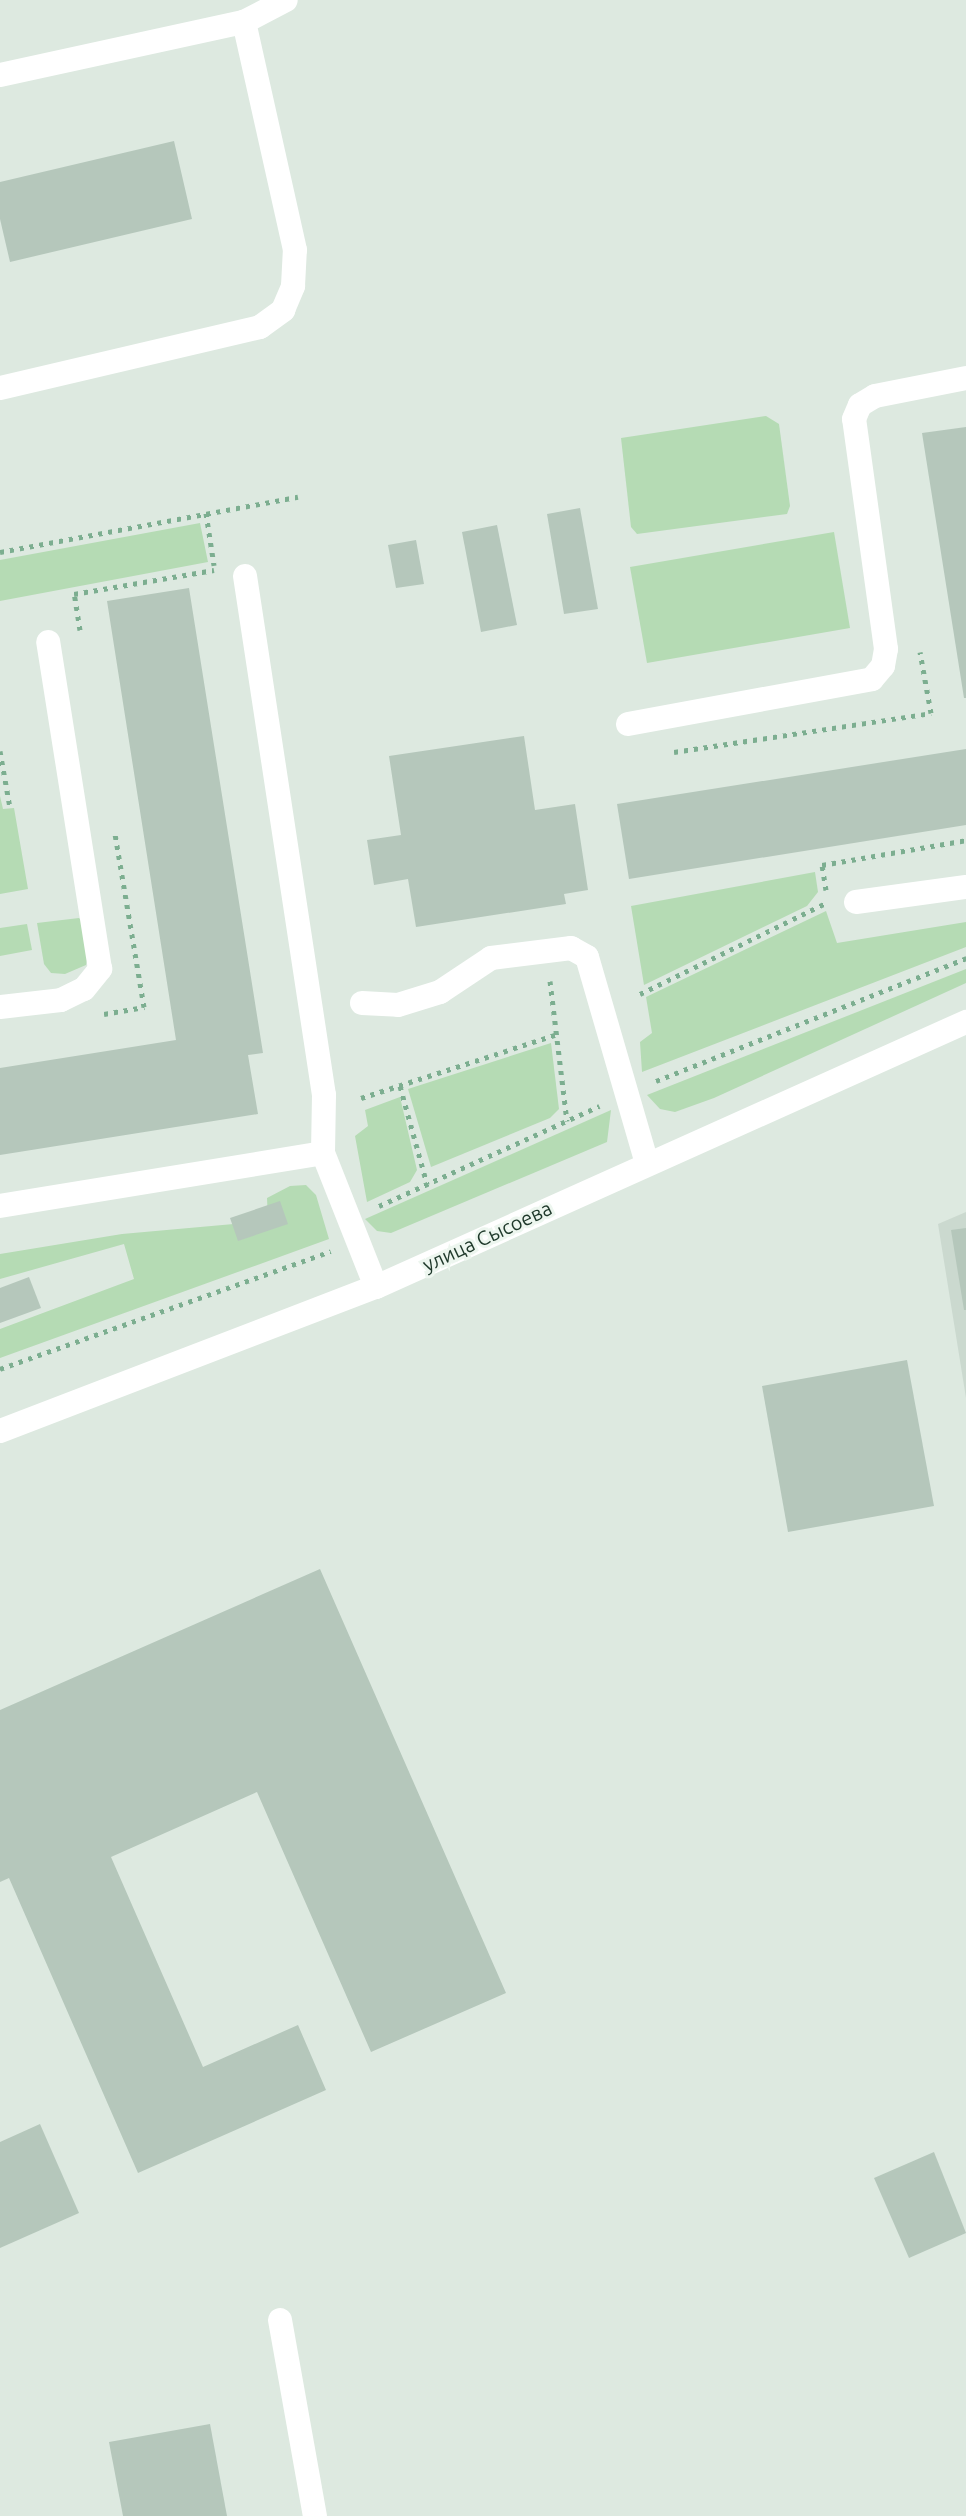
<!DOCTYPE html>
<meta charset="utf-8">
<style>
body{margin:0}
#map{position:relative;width:966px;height:2516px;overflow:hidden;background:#dde9e0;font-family:Ubuntu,sans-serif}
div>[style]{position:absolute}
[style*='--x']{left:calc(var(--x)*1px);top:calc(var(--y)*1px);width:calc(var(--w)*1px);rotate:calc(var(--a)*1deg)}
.built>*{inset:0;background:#cbd9cf}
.green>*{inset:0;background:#b5dbb4}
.building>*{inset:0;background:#b5c7bb}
.path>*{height:5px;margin-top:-2.5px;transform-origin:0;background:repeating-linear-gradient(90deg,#7cae90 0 4px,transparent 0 10px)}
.service>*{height:24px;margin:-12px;padding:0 12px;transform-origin:12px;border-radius:12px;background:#fff}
.minor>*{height:24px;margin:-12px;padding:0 12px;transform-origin:12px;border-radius:12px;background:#fff}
span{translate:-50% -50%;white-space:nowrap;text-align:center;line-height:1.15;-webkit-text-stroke:6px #edf6ef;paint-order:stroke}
.street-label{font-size:20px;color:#1e382a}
</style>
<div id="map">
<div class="built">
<i style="clip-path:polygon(966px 1212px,966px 1398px,938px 1224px)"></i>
</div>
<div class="green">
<i style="clip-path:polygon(766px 416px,779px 424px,790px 506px,787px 514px,637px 534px,631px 527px,621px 438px)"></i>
<i style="clip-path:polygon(200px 523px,208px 562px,0 601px,0 560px)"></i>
<i style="clip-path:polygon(834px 532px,850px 628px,647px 663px,630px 567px)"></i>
<i style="clip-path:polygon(0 796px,3px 809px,14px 808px,28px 889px,0 894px)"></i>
<i style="clip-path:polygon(815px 872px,818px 892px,807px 906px,644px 985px,631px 906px)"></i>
<i style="clip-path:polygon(826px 911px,837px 943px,966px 922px,966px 947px,642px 1072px,640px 1042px,652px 1033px,646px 997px)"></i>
<i style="clip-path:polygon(79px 918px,86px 924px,89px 952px,86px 965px,65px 974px,51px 973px,44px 964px,37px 923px)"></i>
<i style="clip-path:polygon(27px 924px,32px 950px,0 956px,0 928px)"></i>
<i style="clip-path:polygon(966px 969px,966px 983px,714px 1098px,675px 1112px,660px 1109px,647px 1095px)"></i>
<i style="clip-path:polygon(551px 1043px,559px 1109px,550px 1118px,431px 1167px,408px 1089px)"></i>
<i style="clip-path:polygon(400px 1097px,417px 1170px,410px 1182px,367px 1202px,355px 1136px,368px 1126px,365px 1110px)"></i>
<i style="clip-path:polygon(611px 1110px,607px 1142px,391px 1233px,377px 1231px,365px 1219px)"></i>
<i style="clip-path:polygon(306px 1185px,316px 1195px,329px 1239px,0 1358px,0 1329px,134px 1279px,124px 1244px,0 1279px,0 1254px,122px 1234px,268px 1221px,267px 1198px,290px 1186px)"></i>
</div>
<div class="building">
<i style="clip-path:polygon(174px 141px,192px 219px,10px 262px,0 219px,0 182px)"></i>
<i style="clip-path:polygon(966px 427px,966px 698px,964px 698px,922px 433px)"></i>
<i style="clip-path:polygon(580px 508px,598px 609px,564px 614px,547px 514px)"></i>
<i style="clip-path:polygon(497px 525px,517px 625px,481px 632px,462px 532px)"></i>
<i style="clip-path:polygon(416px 540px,424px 584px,396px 588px,388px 545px)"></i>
<i style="clip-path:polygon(189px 588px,263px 1053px,248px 1055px,258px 1114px,0 1155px,0 1068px,176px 1040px,107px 601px)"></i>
<i style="clip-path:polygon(524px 736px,535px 810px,575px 804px,588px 890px,564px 894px,566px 904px,416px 927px,408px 879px,374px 885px,367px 840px,401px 835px,389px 756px)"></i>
<i style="clip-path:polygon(966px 749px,966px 825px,629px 879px,617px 804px)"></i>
<i style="clip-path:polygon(280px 1201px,288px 1224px,238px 1241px,230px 1218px)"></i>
<i style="clip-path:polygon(966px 1228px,966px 1310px,964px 1310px,951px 1230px)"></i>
<i style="clip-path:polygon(29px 1277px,41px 1308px,0 1323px,0 1288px)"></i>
<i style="clip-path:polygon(907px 1360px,934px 1506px,788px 1532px,762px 1386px)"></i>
<i style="clip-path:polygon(320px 1569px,506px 1993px,371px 2052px,257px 1792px,111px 1857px,203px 2067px,298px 2025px,326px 2090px,138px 2173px,9px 1878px,0 1882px,0 1710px)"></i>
<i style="clip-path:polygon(40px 2124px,79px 2213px,0 2248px,0 2142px)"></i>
<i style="clip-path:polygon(934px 2152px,966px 2233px,909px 2258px,874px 2178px)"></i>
<i style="clip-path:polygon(210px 2424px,227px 2516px,123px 2516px,109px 2442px)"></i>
</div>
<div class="path">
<i style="--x:206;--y:513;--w:53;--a:81.3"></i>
<i style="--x:0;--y:552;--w:303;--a:-10.5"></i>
<i style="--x:80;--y:630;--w:36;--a:-99"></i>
<i style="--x:74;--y:594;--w:142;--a:-9.7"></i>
<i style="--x:0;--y:751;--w:58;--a:80"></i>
<i style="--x:674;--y:752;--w:260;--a:-8.6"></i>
<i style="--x:931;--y:713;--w:62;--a:-100.2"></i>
<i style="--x:826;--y:890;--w:25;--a:-99"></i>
<i style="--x:822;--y:865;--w:146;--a:-9.8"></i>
<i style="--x:550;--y:981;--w:141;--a:83.1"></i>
<i style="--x:640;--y:994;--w:207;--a:-26.1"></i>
<i style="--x:104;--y:1014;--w:41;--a:-9.9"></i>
<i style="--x:144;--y:1007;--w:176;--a:-99.5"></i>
<i style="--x:656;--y:1081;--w:334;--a:-21.6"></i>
<i style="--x:400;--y:1086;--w:102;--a:74.6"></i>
<i style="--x:361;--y:1098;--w:204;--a:-18"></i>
<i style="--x:379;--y:1206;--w:242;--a:-24.4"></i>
<i style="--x:0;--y:1369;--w:351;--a:-19.6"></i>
</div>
<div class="service">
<i style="--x:0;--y:388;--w:267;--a:-13.2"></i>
<i style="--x:260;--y:327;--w:29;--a:-36"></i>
<i style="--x:283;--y:310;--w:26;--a:-67"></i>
<i style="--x:293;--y:286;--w:36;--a:-87"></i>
<i style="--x:295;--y:250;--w:234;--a:-102.6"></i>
<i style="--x:244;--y:22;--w:47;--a:-27.6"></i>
<i style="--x:245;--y:576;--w:525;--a:81.35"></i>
<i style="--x:324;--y:1095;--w:58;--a:91"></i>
<i style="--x:323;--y:1153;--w:144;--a:68.4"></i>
<i style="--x:628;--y:724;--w:248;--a:-10.4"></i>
<i style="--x:872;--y:679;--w:17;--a:-50"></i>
<i style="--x:883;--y:666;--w:17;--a:-80"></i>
<i style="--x:886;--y:649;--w:232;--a:-97.9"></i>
<i style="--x:854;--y:419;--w:15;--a:-67"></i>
<i style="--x:860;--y:405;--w:17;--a:-31"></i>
<i style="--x:875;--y:396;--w:93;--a:-11.2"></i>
<i style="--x:856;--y:902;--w:111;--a:-7.8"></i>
<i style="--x:362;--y:1003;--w:36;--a:3"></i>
<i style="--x:398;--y:1005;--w:44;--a:-17.2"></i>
<i style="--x:440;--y:992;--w:61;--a:-33.7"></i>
<i style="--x:491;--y:958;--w:81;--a:-7.1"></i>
<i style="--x:571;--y:948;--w:18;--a:29"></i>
<i style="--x:587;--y:957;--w:215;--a:73.8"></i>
<i style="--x:0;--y:1007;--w:61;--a:-6.5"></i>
<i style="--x:61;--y:1000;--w:25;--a:-26"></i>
<i style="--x:84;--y:989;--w:26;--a:-51"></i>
<i style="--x:100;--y:969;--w:331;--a:-99"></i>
<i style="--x:0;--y:1206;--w:327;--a:-9.3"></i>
<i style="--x:280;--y:2320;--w:199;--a:79.9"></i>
</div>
<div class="minor">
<i style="--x:0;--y:75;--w:250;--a:-12.3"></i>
<i style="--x:0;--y:1431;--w:403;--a:-21"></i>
<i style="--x:376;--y:1287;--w:647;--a:-24.19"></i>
</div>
<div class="street-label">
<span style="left:487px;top:1236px;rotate:-25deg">улица Сысоева</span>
</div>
</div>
